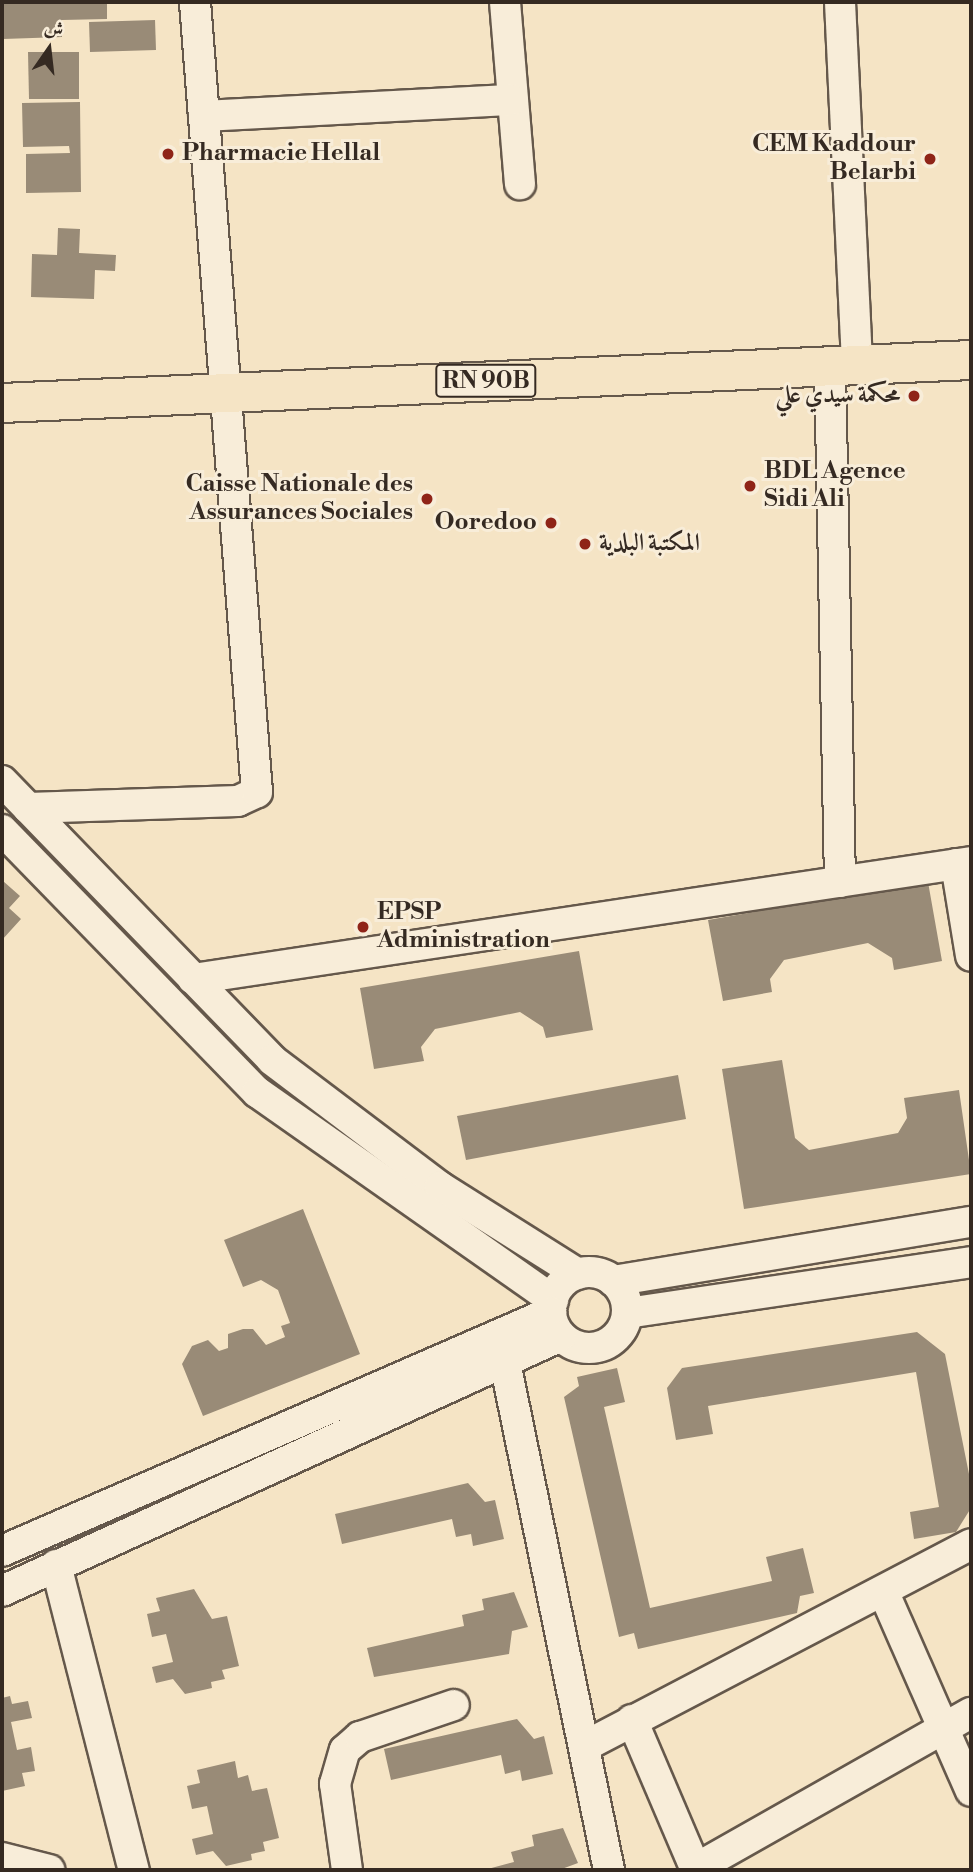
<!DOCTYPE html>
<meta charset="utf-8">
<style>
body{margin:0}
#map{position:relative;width:973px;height:1872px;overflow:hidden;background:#f5e4c5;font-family:"Libre Bodoni",Amiri,serif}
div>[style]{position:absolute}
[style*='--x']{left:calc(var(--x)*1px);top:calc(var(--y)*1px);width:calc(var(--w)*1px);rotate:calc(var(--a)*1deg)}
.building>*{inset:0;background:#998b77}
.roads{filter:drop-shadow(2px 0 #65584b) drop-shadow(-2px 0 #65584b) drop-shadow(0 2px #65584b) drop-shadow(0 -2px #65584b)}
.minor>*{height:30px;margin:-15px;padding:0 15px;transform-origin:15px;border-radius:15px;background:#f8edd9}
.minor>.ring{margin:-15px;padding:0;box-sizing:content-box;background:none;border:30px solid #f8edd9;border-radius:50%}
.major>*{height:38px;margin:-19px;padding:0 19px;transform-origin:19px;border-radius:19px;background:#f5e4c5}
.dots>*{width:19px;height:19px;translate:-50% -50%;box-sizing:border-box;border:4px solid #f8edd9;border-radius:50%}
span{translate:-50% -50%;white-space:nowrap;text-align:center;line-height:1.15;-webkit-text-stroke:6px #f8edd9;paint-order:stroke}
.shield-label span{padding:2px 5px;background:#f8edd9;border:2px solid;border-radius:5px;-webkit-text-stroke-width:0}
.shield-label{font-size:23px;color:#352a22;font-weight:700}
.poi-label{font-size:24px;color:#352a22;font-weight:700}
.right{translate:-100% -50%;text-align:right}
.left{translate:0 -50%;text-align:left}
.frame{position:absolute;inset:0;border:4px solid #352a22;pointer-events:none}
.north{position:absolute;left:14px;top:14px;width:70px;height:70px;-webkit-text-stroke:5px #f8edd9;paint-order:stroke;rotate:14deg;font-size:19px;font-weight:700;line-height:28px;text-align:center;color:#352a22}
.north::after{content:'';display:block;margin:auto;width:24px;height:32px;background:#352a22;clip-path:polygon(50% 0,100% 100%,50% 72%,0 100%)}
</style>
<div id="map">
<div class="building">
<i style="clip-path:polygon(2px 2px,107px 2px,107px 19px,62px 20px,62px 37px,3px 39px)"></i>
<i style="clip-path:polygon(155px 20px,156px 50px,90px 52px,89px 22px)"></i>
<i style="clip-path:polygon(28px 52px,79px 52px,79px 99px,29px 99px)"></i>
<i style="clip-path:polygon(80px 102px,81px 192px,26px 193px,26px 154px,70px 153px,69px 146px,23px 147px,22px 103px)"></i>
<i style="clip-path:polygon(58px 228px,80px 229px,79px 253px,116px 255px,115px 271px,95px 270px,94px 299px,31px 297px,32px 254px,57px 255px)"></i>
<i style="clip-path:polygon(3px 881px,20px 896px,9px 908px,21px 919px,2px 940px)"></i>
<i style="clip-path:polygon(928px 882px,942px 961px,894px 970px,892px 958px,868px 943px,784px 960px,770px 979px,772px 992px,723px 1001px,708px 920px)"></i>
<i style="clip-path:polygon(579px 951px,593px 1030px,546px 1038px,543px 1027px,520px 1012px,435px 1029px,421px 1047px,424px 1061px,374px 1069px,360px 988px)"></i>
<i style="clip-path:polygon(782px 1060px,795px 1138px,809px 1150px,898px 1133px,907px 1118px,904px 1098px,959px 1090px,971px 1174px,744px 1209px,722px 1069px)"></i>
<i style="clip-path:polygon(678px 1075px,686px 1119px,466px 1160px,457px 1116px)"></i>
<i style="clip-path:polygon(303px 1209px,360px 1354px,203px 1416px,182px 1364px,192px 1346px,208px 1340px,219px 1351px,228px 1348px,228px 1334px,243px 1329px,253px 1329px,266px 1345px,285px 1337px,281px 1326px,290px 1323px,278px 1290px,261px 1280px,243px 1287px,224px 1240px)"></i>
<i style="clip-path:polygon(917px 1332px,945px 1354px,971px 1484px,971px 1508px,956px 1532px,914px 1539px,910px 1512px,939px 1507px,916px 1372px,708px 1406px,713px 1434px,676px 1440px,667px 1388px,682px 1368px)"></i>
<i style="clip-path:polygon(617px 1368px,625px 1402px,604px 1407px,650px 1608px,772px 1581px,766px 1557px,803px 1548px,814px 1593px,800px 1596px,797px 1613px,638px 1649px,634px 1633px,619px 1637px,564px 1397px,579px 1386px,577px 1377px)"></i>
<i style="clip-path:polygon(468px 1483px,485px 1502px,495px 1500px,504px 1539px,473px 1546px,471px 1534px,456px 1537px,452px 1519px,342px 1544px,335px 1514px)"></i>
<i style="clip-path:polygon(194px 1589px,212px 1619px,227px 1616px,239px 1666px,222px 1670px,225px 1679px,211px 1682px,212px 1688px,185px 1694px,173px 1679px,156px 1683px,152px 1667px,173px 1662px,166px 1634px,152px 1637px,147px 1614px,160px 1611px,156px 1598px)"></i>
<i style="clip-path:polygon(514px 1592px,528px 1627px,512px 1631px,509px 1654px,374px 1677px,367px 1648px,464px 1626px,462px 1615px,484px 1610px,482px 1599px)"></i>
<i style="clip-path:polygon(10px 1696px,12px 1704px,28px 1701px,32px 1718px,11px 1722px,17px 1750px,31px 1747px,35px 1771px,22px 1773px,25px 1786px,2px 1791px,2px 1698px)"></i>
<i style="clip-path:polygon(517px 1719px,534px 1739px,544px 1736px,553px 1774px,522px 1781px,520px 1770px,505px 1774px,501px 1755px,391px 1780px,384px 1749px)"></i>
<i style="clip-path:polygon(235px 1761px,238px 1778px,248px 1775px,252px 1791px,267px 1788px,279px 1838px,263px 1842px,265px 1851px,251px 1854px,252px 1860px,226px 1866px,213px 1851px,196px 1855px,192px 1839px,213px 1834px,207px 1806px,192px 1809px,187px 1786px,200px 1783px,197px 1770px)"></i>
<i style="clip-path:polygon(563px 1828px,578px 1863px,559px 1870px,484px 1870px,514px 1862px,511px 1852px,534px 1846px,532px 1835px)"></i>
</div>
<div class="roads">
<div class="minor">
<i style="--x:505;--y:2;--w:183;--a:85.3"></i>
<i style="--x:840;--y:2;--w:363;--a:87.3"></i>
<i style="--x:204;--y:116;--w:309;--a:-3"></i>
<i style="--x:830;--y:366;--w:516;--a:88.89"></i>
<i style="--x:2;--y:781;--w:388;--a:45.9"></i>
<i style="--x:272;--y:1060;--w:211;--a:37.1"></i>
<i style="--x:440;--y:1187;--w:163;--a:32.2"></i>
<i style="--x:28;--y:808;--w:210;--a:-1.9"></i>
<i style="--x:238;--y:801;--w:21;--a:-25"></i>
<i style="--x:257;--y:792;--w:792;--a:-94.49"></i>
<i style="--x:2;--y:830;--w:366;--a:45.8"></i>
<i style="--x:257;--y:1092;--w:362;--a:35.1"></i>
<i style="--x:956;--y:864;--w:93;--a:80.7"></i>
<i style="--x:193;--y:979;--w:787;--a:-8.55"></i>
<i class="ring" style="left:551px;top:1272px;width:46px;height:46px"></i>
<i style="--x:613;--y:1281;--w:363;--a:-9.4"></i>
<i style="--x:627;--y:1313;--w:348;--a:-8.4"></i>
<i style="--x:501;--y:1343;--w:538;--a:78.42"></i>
<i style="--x:2;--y:1551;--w:599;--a:-23.53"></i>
<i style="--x:56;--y:1565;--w:315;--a:75.7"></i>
<i style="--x:2;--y:1591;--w:614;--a:-24.52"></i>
<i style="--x:884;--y:1593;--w:216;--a:66.3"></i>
<i style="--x:632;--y:1720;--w:163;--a:66.9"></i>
<i style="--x:587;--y:1745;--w:433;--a:-27.6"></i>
<i style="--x:2;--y:1858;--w:49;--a:14.3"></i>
<i style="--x:695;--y:1869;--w:317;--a:-29.5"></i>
<i style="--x:347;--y:1870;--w:87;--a:-97.9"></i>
<i style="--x:335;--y:1784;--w:35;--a:-74"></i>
<i style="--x:345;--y:1750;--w:20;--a:-41"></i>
<i style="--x:360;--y:1737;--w:99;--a:-18.8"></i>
</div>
<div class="major">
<i style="--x:2;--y:403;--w:970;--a:-2.54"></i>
</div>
</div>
<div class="dots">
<i style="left:168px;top:154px;background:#8f2418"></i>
<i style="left:930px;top:159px;background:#8f2418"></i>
<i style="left:914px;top:396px;background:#8f2418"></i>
<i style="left:750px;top:486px;background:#8f2418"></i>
<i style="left:427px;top:499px;background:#8f2418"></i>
<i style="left:551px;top:523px;background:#8f2418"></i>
<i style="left:585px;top:544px;background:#8f2418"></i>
<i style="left:363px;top:927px;background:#8f2418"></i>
</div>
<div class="shield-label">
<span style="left:486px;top:381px">RN 90B</span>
</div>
<div class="poi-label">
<span class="right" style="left:916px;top:159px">CEM Kaddour<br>Belarbi</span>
<span class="left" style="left:182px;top:154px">Pharmacie Hellal</span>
<span class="right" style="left:900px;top:396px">محكمة سيدي علي</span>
<span class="left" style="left:764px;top:486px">BDL Agence<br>Sidi Ali</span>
<span class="right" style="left:413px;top:499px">Caisse Nationale des<br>Assurances Sociales</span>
<span class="right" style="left:537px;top:523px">Ooredoo</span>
<span class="left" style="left:599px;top:544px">المكتبة البلدية</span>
<span class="left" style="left:377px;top:927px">EPSP<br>Administration</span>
</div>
<div class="frame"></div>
<div class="north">ش</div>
</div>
